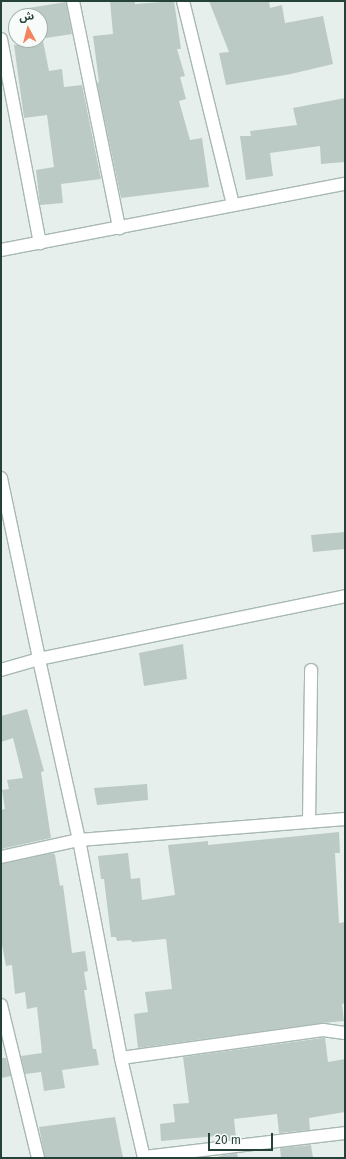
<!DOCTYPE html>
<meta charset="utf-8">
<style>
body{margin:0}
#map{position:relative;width:346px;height:1159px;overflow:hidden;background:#e6efeb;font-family:"Fira Sans","Noto Sans Arabic",sans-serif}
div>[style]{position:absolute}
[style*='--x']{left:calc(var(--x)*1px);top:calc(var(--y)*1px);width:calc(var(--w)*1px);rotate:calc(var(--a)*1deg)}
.building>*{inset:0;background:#bbcac4}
.roads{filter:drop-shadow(1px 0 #a8b8b2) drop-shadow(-1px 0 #a8b8b2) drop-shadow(0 1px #a8b8b2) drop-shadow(0 -1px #a8b8b2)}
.minor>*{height:12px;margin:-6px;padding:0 6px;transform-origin:6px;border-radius:6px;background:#fff}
span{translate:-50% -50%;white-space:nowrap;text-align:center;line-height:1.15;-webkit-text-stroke:3px #f7fbf9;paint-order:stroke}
.frame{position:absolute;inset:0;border:2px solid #24423a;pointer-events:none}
.north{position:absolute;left:8px;top:8px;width:40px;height:40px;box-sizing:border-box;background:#f7fbf9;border:1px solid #a3b1ad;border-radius:50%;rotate:353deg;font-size:11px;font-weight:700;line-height:16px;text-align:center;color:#24423a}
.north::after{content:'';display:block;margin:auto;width:14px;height:18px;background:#f4845f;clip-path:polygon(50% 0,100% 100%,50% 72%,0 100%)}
.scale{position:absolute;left:208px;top:1133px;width:65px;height:18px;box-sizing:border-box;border:2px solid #24423a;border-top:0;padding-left:5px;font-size:12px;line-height:14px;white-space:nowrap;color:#24423a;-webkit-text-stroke:3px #f7fbf9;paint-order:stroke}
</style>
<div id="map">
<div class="building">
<i style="clip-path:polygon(110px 1px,135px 1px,135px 4px,174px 1px,181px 49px,177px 49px,185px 76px,180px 77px,186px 99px,179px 101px,190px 140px,202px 138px,209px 187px,121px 198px,97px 83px,99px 82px,93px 36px,113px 34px)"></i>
<i style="clip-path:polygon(209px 1px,269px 1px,270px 8px,282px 5px,285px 23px,323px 16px,333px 64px,291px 74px,226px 85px,219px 53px,229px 52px)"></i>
<i style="clip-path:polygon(66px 2px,72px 34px,40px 39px,40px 16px,23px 16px,22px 9px)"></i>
<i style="clip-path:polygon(43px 41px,49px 71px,62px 69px,64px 87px,82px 85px,101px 179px,61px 184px,63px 203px,40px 205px,36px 170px,54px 167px,47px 115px,24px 118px,14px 45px)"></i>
<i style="clip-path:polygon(345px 98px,345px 162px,321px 164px,320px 146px,270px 153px,273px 176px,246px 180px,240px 136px,251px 136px,250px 131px,297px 125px,293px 108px)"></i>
<i style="clip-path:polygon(345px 532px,345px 549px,313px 552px,311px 535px)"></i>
<i style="clip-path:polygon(183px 644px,187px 679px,144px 686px,139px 653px)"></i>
<i style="clip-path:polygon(27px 709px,44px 771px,41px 772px,51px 838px,1px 849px,1px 810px,5px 809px,2px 790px,9px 789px,7px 780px,23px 778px,13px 738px,1px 742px,1px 716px)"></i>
<i style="clip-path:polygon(147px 784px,148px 800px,97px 805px,94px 788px)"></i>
<i style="clip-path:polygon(339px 832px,340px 853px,335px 853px,339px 923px,345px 922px,345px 1003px,342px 1004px,344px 1021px,322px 1023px,138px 1048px,134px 1014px,148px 1012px,145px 992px,172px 989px,166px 939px,132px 942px,131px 940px,117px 941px,116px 937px,111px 937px,104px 879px,101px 879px,98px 856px,128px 853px,131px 879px,140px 878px,142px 900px,175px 895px,168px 845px,208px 841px,208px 845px)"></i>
<i style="clip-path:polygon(53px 853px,55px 855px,60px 886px,63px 885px,72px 953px,85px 951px,88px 971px,84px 972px,87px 990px,84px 990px,93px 1049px,96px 1049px,99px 1065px,62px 1070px,65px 1088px,44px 1091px,41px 1072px,25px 1074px,21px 1056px,42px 1053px,37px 1007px,27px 1009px,25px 992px,15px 994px,12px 965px,6px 966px,1px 939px,1px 864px)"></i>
<i style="clip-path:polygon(323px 1038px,325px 1038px,328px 1062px,345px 1059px,345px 1112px,309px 1118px,310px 1130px,279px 1133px,277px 1114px,234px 1119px,236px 1138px,217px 1141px,217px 1136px,161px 1141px,160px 1124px,175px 1122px,173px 1104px,189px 1103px,183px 1057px)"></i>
<i style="clip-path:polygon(1px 1058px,6px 1058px,11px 1076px,1px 1078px)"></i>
<i style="clip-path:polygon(115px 1117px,123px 1158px,45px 1158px,39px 1127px)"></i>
<i style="clip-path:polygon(311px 1145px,313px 1158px,281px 1158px,280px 1148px)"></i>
<i style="clip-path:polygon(237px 1153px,238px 1158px,219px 1158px,219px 1156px)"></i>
</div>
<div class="roads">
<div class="minor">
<i style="--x:73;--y:1;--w:232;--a:78.5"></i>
<i style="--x:183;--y:1;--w:210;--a:76.2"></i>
<i style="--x:1;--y:39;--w:208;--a:79.2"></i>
<i style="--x:1;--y:250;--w:350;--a:-10.9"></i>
<i style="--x:1;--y:478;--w:185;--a:78.1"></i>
<i style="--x:39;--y:659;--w:40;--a:164"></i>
<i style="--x:309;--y:822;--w:152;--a:-89.2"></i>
<i style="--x:1;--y:857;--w:80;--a:-12.3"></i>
<i style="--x:79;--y:840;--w:267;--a:-4.5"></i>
<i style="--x:1;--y:1005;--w:157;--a:76.4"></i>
<i style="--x:121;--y:1058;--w:204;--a:-7.9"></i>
<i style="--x:323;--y:1030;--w:22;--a:8"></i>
<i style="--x:144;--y:1157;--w:202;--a:-6.8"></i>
<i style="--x:144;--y:1158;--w:103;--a:-103"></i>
<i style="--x:121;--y:1058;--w:222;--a:-100.9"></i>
<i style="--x:79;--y:840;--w:185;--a:-102.5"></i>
<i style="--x:39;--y:659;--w:312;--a:-11.6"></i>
</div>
</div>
<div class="frame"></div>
<div class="north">ش</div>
<div class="scale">20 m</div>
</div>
